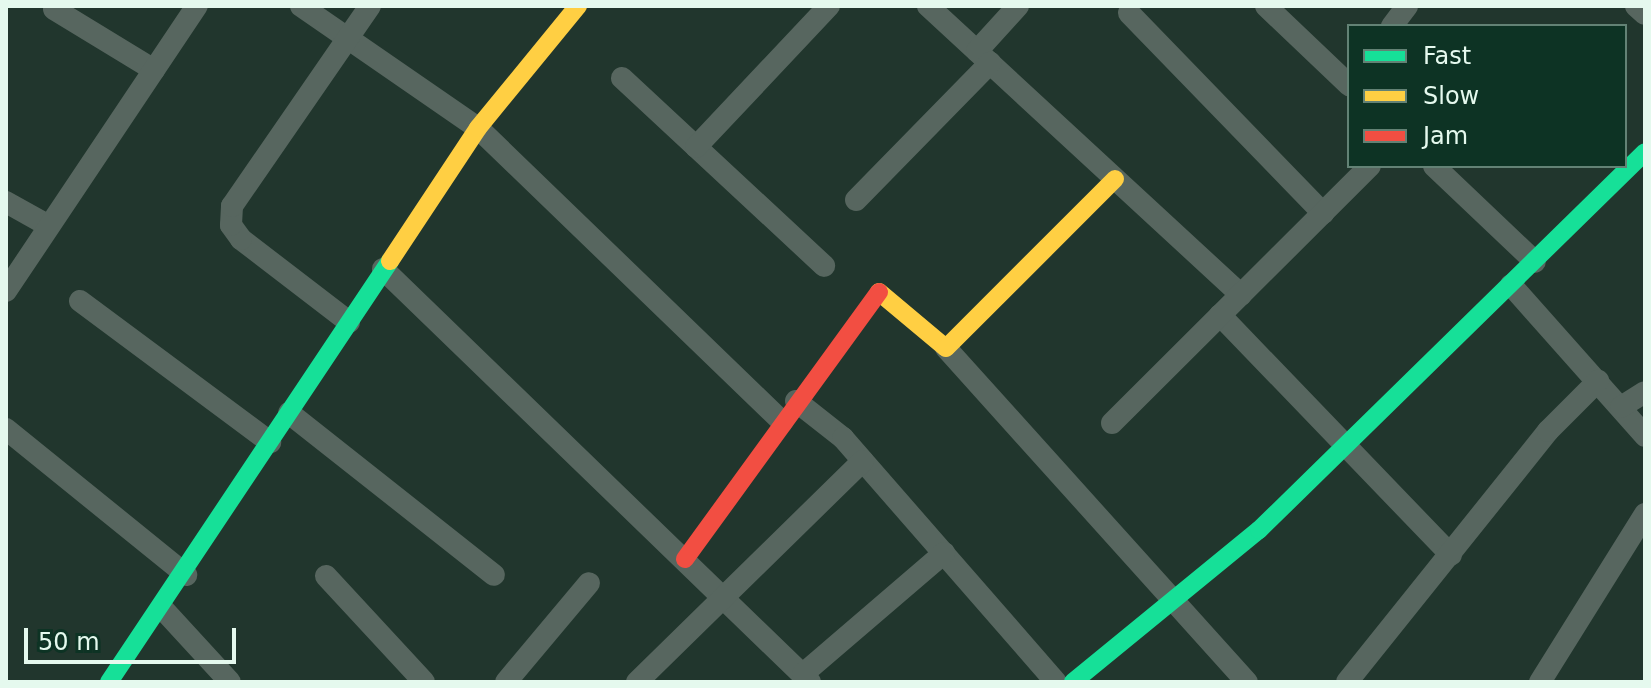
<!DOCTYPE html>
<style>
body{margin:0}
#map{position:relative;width:1651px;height:688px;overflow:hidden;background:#21362d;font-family:"DejaVu Sans",sans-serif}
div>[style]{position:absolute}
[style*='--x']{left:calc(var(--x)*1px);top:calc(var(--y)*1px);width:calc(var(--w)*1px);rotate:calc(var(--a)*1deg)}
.street>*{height:22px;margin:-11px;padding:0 11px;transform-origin:11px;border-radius:11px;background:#57665f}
.fast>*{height:18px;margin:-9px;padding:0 9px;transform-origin:9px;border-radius:9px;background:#16e098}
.slow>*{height:18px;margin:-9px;padding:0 9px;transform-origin:9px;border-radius:9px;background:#ffcf43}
.jam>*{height:18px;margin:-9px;padding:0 9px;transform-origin:9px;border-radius:9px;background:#f24e42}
span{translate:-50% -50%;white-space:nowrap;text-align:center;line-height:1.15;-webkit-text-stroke:8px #0d3324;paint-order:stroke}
.frame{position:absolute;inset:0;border:8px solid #e5f9ee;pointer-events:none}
.legend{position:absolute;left:1347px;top:24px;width:280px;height:144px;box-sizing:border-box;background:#0d3324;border:2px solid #638275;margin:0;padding:10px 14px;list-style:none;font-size:24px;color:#e5f9ee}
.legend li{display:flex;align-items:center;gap:16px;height:40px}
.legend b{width:40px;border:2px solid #638275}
.scale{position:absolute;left:24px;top:628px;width:212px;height:36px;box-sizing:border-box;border:4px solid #e5f9ee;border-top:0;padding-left:10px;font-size:24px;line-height:28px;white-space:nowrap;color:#e5f9ee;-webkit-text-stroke:6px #0d3324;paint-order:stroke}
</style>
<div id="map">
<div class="street">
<i style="--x:301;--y:6;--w:215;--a:34.6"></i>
<i style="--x:478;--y:128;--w:423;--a:44"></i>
<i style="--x:928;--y:6;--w:426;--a:42.7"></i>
<i style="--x:1266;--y:6;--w:115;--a:43.6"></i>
<i style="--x:1636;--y:6;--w:12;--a:42"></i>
<i style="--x:54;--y:9;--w:117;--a:31.4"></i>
<i style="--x:1129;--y:13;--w:279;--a:45.9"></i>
<i style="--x:1392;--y:26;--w:25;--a:-53"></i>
<i style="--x:977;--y:51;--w:61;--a:-47.7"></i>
<i style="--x:622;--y:78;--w:276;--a:42.9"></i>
<i style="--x:696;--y:147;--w:194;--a:-46.7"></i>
<i style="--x:1434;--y:166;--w:139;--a:43.5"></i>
<i style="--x:856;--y:200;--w:192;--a:-45.6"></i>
<i style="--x:6;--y:202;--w:49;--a:29.2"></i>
<i style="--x:383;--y:269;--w:594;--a:44.05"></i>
<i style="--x:1511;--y:285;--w:202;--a:48.4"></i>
<i style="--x:6;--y:291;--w:343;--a:-56.2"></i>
<i style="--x:80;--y:301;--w:237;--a:36.6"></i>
<i style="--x:1220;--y:315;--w:333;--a:46.1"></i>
<i style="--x:349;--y:322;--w:136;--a:-142.5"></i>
<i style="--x:241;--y:239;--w:17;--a:-126"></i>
<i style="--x:231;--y:225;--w:19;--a:-87"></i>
<i style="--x:232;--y:206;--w:243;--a:-55.4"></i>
<i style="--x:946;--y:348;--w:450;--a:48"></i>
<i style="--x:796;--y:401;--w:60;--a:38.2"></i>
<i style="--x:843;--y:438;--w:324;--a:48.9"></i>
<i style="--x:1621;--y:407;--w:28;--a:-32"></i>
<i style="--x:289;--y:413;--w:261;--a:38.3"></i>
<i style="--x:1112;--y:423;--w:364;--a:-44.9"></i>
<i style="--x:6;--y:429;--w:232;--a:39"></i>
<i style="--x:326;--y:576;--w:144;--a:47.2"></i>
<i style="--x:162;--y:608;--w:100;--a:47.4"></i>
<i style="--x:803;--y:674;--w:186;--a:-40.6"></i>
<i style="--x:506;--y:682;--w:129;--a:-50"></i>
<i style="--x:637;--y:682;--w:316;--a:-44.4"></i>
<i style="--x:1347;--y:682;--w:322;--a:-51.3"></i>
<i style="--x:1548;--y:431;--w:71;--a:-45"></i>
<i style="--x:1540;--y:682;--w:198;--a:-58"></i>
</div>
<div class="fast">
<i style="--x:109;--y:682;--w:506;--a:-56.28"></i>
<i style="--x:1073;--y:682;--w:240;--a:-39.3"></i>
<i style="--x:1259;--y:530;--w:540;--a:-44.4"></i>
</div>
<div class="slow">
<i style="--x:390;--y:261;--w:159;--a:-56.5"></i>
<i style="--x:478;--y:128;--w:158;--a:-50.7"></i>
<i style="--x:879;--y:292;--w:87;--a:39.9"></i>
<i style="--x:946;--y:348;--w:239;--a:-45"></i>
</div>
<div class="jam">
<i style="--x:685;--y:559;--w:330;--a:-54"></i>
</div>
<div class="frame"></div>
<ul class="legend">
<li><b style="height:10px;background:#16e098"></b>Fast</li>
<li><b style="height:10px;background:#ffcf43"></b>Slow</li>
<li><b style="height:10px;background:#f24e42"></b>Jam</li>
</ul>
<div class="scale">50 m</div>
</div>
